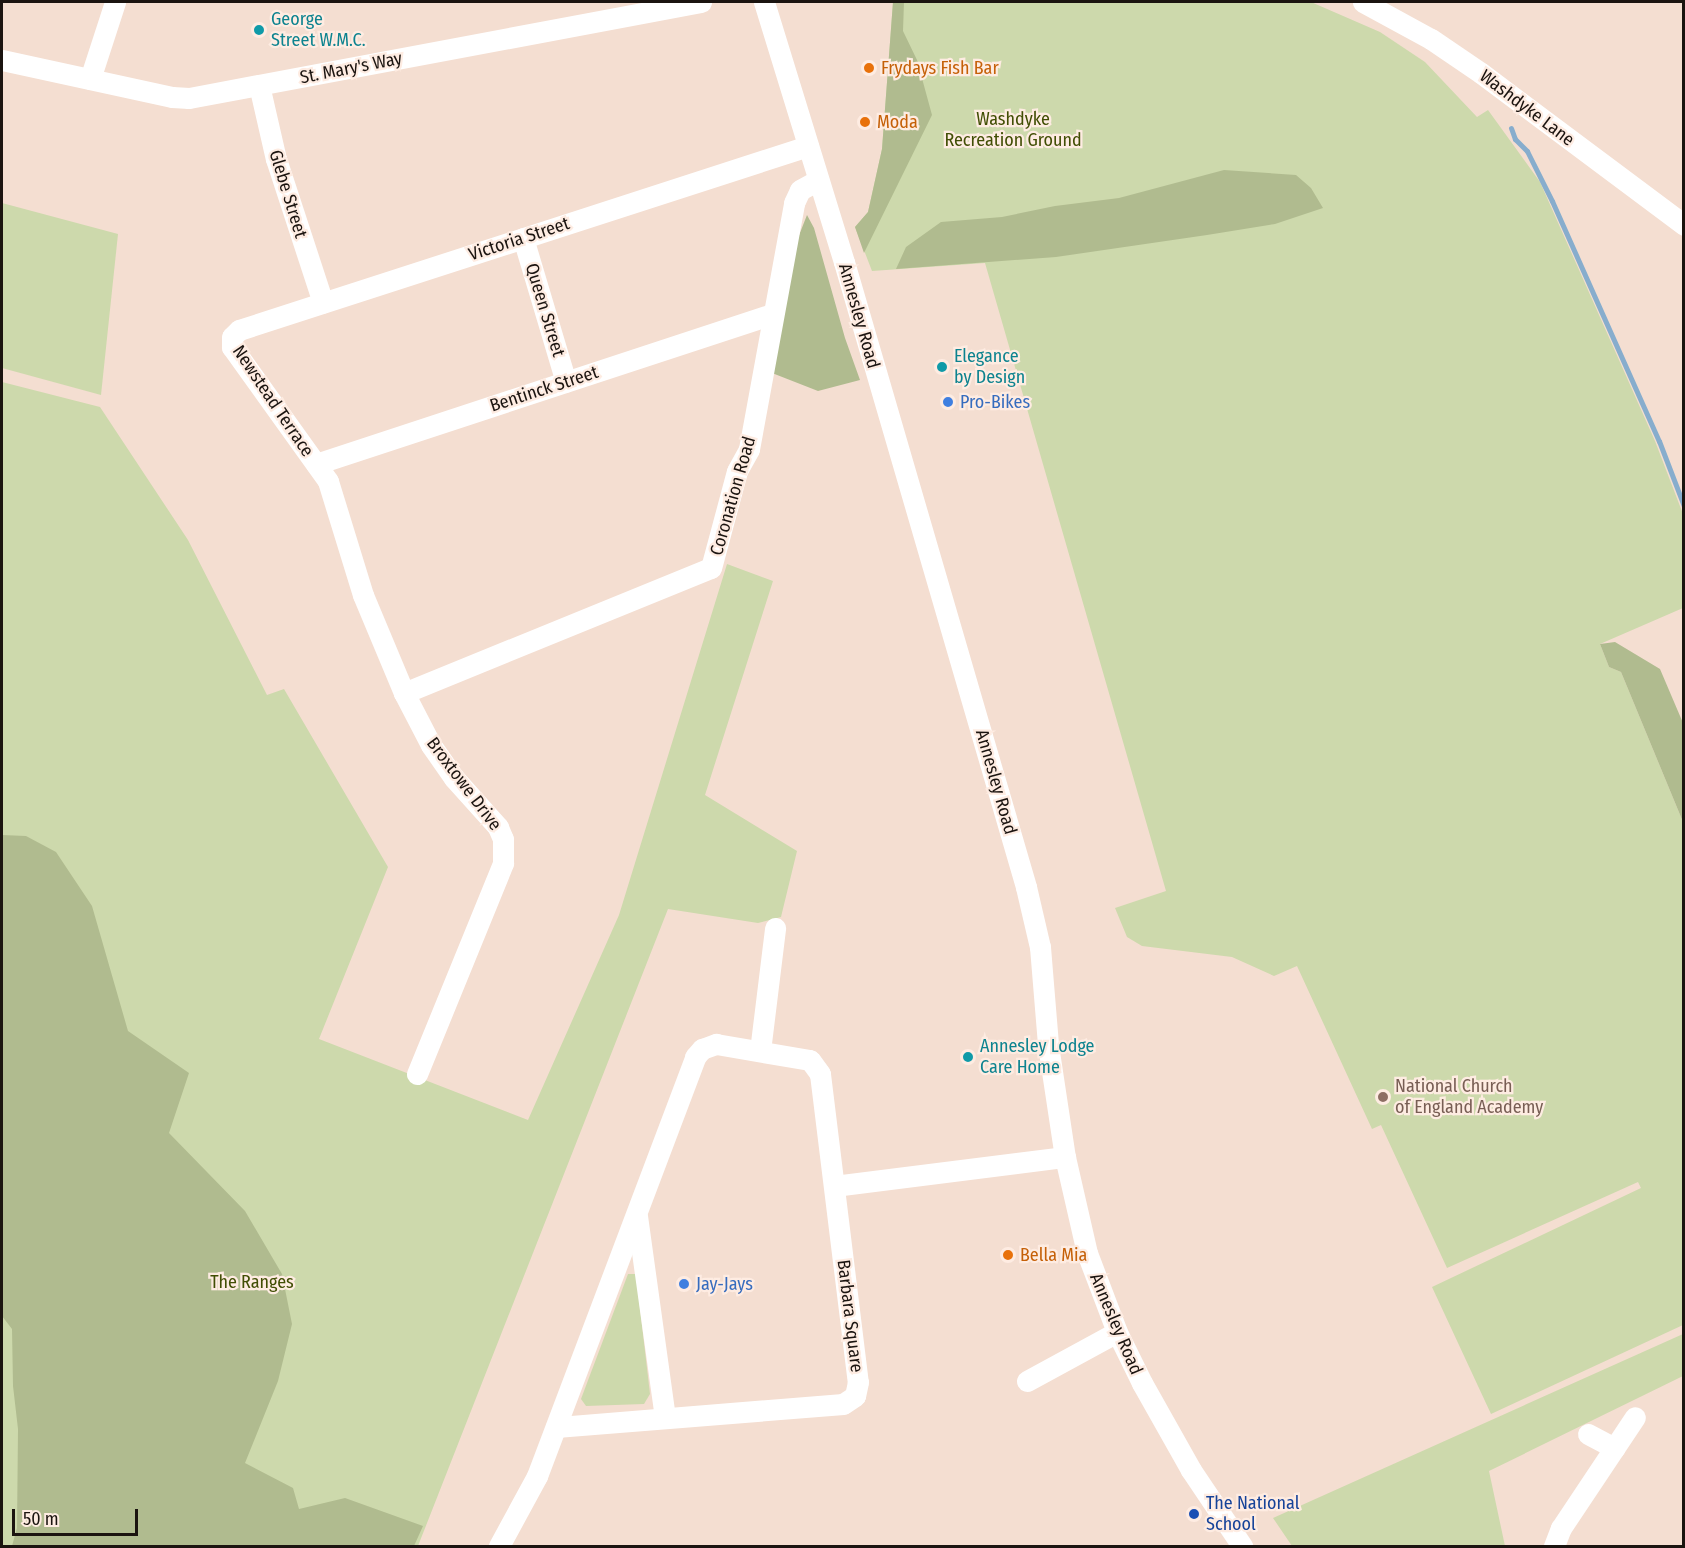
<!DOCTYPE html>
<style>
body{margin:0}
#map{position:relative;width:1685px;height:1548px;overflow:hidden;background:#f4ded1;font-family:"Fira Sans Condensed",sans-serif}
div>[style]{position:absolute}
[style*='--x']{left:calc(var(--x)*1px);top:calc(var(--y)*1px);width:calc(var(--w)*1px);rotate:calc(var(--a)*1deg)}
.green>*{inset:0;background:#cdd9ac}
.forest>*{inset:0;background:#b0bb8f}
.stream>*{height:5px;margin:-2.5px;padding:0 2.5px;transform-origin:2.5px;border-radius:2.5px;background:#87adcd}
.minor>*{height:21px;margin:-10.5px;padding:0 10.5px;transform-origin:10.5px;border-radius:10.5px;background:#fff}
.dots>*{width:16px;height:16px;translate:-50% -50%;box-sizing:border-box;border:3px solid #feece2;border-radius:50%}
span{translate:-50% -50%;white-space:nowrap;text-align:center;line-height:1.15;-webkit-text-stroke:4.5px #feece2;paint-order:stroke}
.culture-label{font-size:18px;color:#0d838f}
.left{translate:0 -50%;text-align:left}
.street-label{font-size:18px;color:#1b1410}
.food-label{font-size:18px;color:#c56008}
.park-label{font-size:18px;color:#414e04}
.shop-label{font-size:18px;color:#366cbe}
.education-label{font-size:18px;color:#785e54}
.transit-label{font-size:18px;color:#164399}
.frame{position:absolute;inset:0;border:3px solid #1b1410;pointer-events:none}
.scale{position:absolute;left:12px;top:1509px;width:126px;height:27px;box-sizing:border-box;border:3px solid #1b1410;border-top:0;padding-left:8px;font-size:18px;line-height:21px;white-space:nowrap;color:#1b1410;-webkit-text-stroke:4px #feece2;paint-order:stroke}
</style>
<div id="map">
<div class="green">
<i style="clip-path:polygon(893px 2px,1311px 2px,1380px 32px,1425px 62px,1477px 117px,1488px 110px,1540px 182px,1655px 441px,1683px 514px,1683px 608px,1600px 644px,1609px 667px,1621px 672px,1683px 822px,1683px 1325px,1491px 1414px,1432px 1287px,1641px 1188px,1638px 1182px,1447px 1268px,1381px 1125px,1372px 1129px,1297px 966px,1274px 976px,1232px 957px,1142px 946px,1127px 937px,1115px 908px,1166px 891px,985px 263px,872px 271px,855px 227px,868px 212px,882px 149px)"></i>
<i style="clip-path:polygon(2px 203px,118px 234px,101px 395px,2px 368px)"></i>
<i style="clip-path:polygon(2px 382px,100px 407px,188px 540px,267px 695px,284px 689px,388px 867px,319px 1039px,528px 1120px,619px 915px,727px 564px,773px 581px,705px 795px,797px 851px,781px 917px,758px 923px,668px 909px,418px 1546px,2px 1546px)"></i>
<i style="clip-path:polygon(628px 1274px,636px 1274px,650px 1394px,644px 1404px,586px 1406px,581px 1399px)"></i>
<i style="clip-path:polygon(1683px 1334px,1683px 1376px,1489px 1471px,1505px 1546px,1292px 1546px,1273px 1518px)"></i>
</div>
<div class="forest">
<i style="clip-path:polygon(893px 2px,904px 2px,903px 31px,917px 60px,932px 115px,864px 253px,855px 227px,868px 212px,882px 149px)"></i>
<i style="clip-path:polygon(1224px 170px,1296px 175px,1311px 188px,1323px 208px,1275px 224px,1207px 235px,1056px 257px,896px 269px,906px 247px,941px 222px,1002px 217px,1055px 206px,1119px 198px)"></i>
<i style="clip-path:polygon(807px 215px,814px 228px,845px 338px,860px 380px,818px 391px,772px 373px,796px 243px)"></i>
<i style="clip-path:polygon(1615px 642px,1660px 669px,1683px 723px,1683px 822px,1621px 672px,1609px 667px,1600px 644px)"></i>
<i style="clip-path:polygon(2px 835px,26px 836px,56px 852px,92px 906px,128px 1031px,189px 1073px,169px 1133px,245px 1211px,282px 1274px,292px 1324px,278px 1381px,245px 1463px,293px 1488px,299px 1509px,345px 1498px,423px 1526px,414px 1546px,12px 1546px,17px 1528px,18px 1429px,13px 1386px,12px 1329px,2px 1316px)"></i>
</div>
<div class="stream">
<i style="--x:1511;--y:128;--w:12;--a:70"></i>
<i style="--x:1515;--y:139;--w:17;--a:45"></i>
<i style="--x:1527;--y:151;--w:56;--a:63.4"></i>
<i style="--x:1552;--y:201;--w:263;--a:66"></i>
<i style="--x:1659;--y:441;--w:70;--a:69"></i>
</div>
<div class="minor">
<i style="--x:764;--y:2;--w:272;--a:72.9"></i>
<i style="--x:844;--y:262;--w:651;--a:73.76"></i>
<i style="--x:1026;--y:887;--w:62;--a:76.9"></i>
<i style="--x:1040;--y:947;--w:98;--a:85.3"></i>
<i style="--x:1048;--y:1045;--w:113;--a:81.4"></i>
<i style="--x:1065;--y:1157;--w:98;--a:77.1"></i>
<i style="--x:1087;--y:1253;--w:85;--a:69.2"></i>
<i style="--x:1117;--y:1332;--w:57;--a:63.9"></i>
<i style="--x:1142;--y:1383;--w:100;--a:60.6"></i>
<i style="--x:1191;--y:1470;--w:92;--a:56.1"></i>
<i style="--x:1363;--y:2;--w:77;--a:28.6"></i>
<i style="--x:1431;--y:39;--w:60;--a:34.2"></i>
<i style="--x:1481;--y:73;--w:254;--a:36.8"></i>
<i style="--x:2;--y:60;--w:174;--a:12.3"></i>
<i style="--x:172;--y:97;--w:17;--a:3"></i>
<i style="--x:189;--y:98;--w:521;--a:-10.62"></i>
<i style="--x:90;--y:79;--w:81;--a:-72"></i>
<i style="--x:259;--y:85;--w:76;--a:77.1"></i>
<i style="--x:276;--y:159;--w:151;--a:71.9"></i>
<i style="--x:523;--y:238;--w:150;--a:73.4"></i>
<i style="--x:316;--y:464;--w:481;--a:-18.2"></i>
<i style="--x:404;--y:693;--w:331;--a:-22.2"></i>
<i style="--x:711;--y:568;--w:100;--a:-75"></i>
<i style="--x:737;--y:471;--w:25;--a:-61"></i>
<i style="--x:749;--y:449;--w:250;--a:-79.6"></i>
<i style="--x:794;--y:203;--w:14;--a:-65"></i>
<i style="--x:800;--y:190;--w:21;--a:-29"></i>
<i style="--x:760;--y:1051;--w:124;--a:-83"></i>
<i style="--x:417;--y:1074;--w:228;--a:-67.8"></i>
<i style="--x:503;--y:863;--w:24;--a:-90"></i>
<i style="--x:503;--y:839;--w:13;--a:-113"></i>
<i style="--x:498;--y:827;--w:66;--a:-131.9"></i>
<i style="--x:454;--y:778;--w:40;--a:-124.9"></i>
<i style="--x:431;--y:745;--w:59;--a:-117.4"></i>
<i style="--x:404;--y:693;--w:106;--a:-112.7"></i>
<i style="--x:363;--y:595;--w:119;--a:-107.1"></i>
<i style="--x:328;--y:481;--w:165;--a:-125.6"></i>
<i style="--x:232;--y:347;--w:10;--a:-90"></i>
<i style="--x:232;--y:337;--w:10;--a:-45"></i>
<i style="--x:239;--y:330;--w:598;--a:-17.92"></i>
<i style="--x:834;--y:1186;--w:233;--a:-7.2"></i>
<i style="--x:637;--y:1216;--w:204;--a:82.1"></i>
<i style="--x:1027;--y:1381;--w:102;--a:-28.6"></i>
<i style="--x:1588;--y:1434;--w:30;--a:28"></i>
<i style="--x:499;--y:1546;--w:80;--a:-61.5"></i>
<i style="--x:537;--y:1476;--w:448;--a:-69.3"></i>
<i style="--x:695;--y:1057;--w:11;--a:-49"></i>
<i style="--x:702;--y:1049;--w:15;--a:-20"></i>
<i style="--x:716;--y:1044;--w:95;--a:9.7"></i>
<i style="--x:810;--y:1060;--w:17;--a:54"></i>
<i style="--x:820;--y:1074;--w:310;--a:83"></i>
<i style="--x:858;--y:1382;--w:14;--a:102"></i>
<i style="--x:855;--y:1396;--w:14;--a:146"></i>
<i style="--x:843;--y:1404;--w:288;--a:175.4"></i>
<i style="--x:1554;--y:1546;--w:19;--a:-69"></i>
<i style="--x:1561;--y:1528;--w:133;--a:-56.3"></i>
</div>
<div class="dots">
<i style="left:259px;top:30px;background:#0f9aa8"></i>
<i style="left:869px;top:68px;background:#e8710a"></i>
<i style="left:865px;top:122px;background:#e8710a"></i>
<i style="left:942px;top:367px;background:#0f9aa8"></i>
<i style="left:948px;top:402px;background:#3f7fe0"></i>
<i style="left:968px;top:1057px;background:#0f9aa8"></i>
<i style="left:1383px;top:1097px;background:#8d6e63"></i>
<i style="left:1008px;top:1255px;background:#e8710a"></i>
<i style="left:684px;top:1284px;background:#3f7fe0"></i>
<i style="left:1194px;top:1514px;background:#1a4fb4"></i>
</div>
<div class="culture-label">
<span class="left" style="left:271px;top:30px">George<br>Street W.M.C.</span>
<span class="left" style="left:954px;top:367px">Elegance<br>by Design</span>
<span class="left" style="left:980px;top:1057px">Annesley Lodge<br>Care Home</span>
</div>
<div class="street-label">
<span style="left:351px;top:68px;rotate:-11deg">St. Mary's Way</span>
<span style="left:1527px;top:108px;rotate:37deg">Washdyke Lane</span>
<span style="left:288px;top:194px;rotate:73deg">Glebe Street</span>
<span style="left:519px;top:239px;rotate:-18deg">Victoria Street</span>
<span style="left:545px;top:310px;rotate:73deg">Queen Street</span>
<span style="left:859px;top:316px;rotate:74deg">Annesley Road</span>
<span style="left:544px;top:389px;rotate:-18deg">Bentinck Street</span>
<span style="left:273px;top:401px;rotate:56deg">Newstead Terrace</span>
<span style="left:733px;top:496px;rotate:-74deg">Coronation Road</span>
<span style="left:996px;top:782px;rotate:74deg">Annesley Road</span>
<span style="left:464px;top:784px;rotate:53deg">Broxtowe Drive</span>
<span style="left:850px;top:1316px;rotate:83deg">Barbara Square</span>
<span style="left:1116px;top:1324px;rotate:67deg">Annesley Road</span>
</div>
<div class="food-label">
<span class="left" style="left:881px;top:68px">Frydays Fish Bar</span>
<span class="left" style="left:877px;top:122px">Moda</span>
<span class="left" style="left:1020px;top:1255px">Bella Mia</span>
</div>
<div class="park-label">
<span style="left:1013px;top:130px">Washdyke<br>Recreation Ground</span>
<span style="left:252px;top:1282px">The Ranges</span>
</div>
<div class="shop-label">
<span class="left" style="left:960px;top:402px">Pro-Bikes</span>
<span class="left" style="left:696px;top:1284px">Jay-Jays</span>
</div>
<div class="education-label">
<span class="left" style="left:1395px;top:1097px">National Church<br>of England Academy</span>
</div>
<div class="transit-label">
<span class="left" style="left:1206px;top:1514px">The National<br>School</span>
</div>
<div class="frame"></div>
<div class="scale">50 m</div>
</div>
